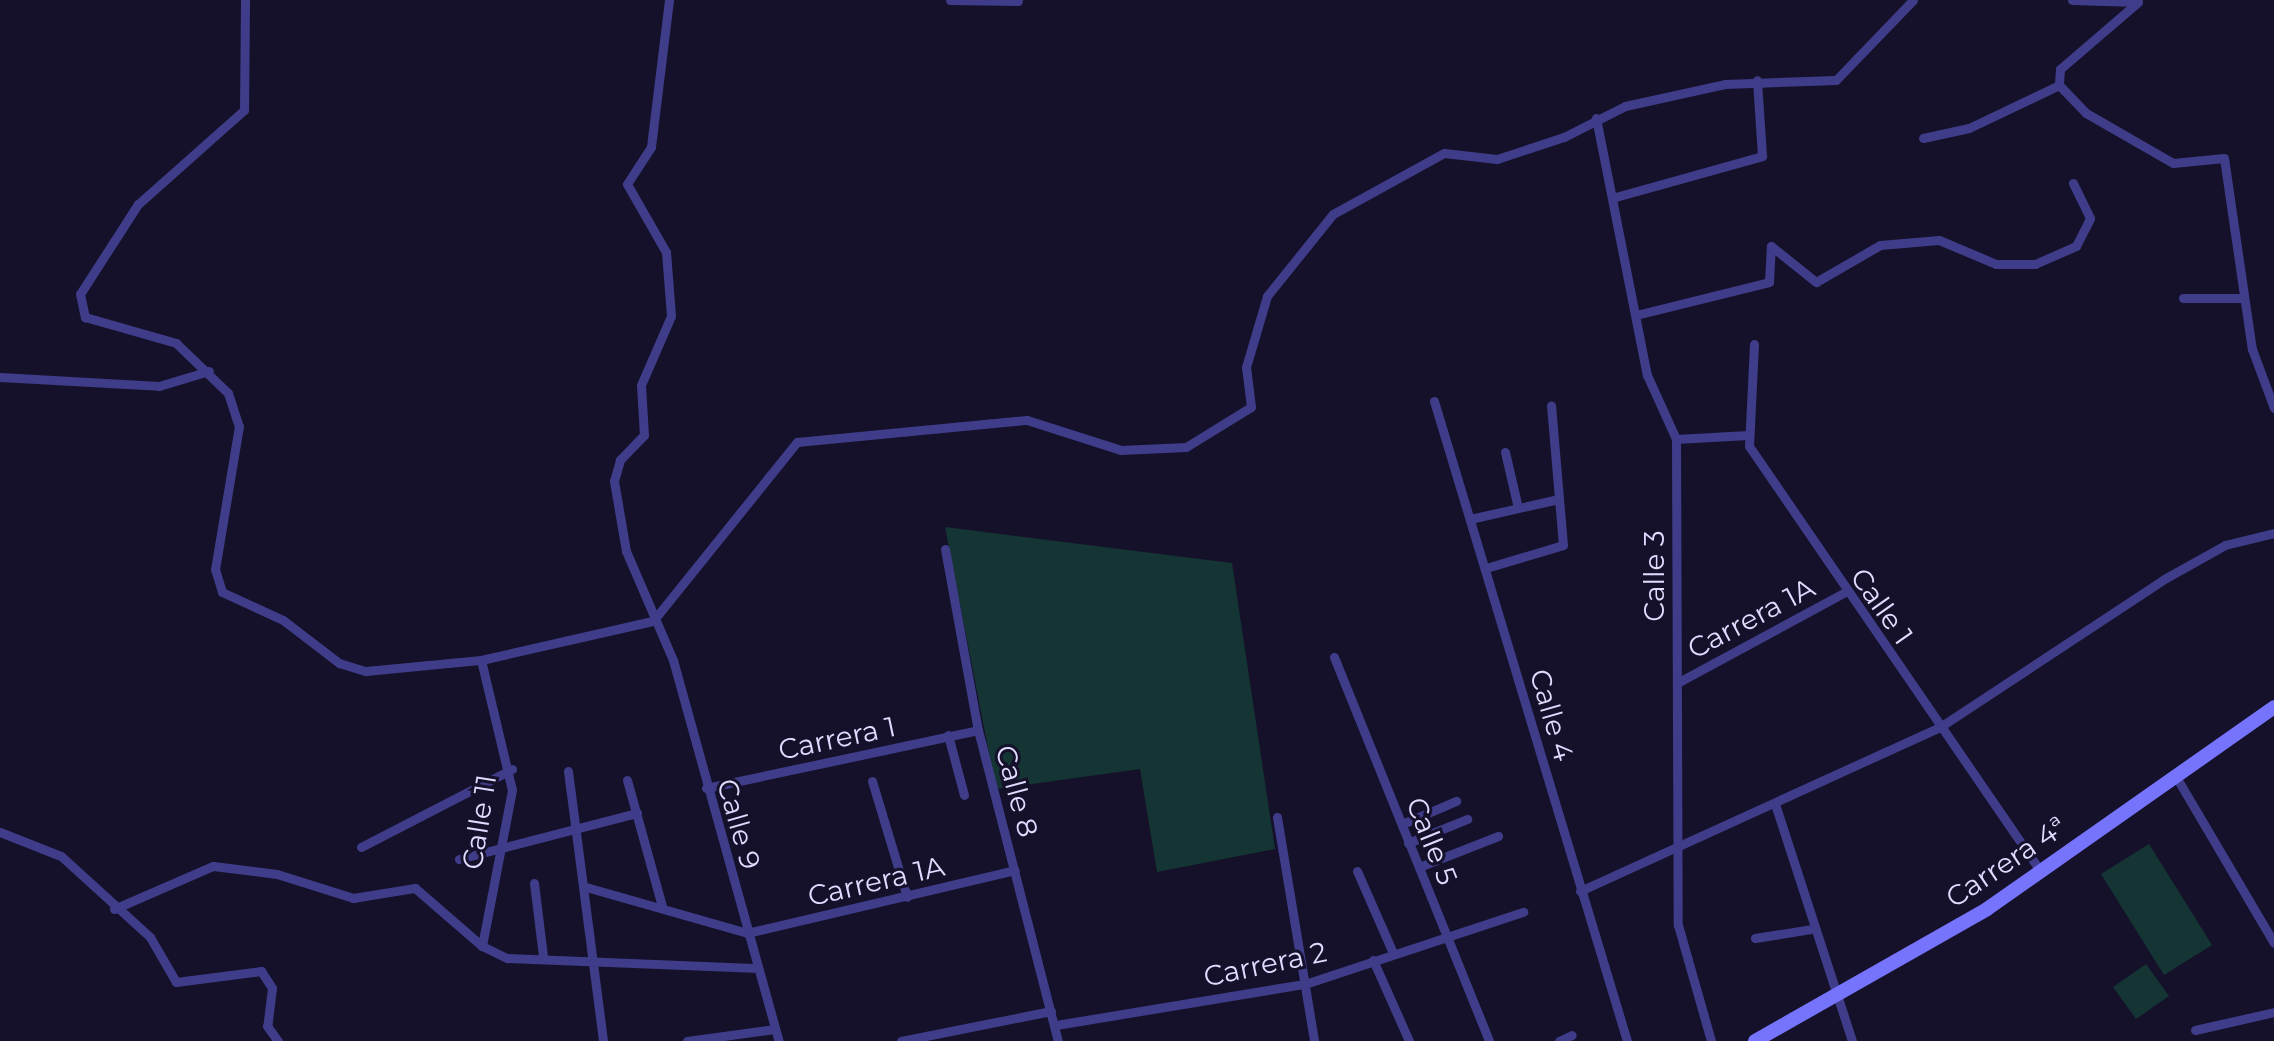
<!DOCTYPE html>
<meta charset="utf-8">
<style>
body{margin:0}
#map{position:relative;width:2274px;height:1041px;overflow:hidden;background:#15112b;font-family:Montserrat,sans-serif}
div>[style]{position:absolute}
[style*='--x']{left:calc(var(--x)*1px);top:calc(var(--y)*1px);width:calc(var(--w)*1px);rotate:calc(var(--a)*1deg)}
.green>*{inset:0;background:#143533}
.street>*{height:9px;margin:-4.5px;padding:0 4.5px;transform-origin:4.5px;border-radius:4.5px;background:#3f3d89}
.secondary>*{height:14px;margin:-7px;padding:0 7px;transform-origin:7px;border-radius:7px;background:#7674fd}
span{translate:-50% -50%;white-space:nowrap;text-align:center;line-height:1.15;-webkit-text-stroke:6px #15112b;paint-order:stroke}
.street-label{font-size:28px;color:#dfdcff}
</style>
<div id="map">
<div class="green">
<i style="clip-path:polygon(945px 527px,1232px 563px,1275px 849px,1157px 872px,1140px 769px,996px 789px)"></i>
<i style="clip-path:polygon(2149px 844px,2212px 945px,2164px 975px,2101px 874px)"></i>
<i style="clip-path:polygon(2146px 964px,2169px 996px,2136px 1019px,2113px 987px)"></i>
</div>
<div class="street">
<i style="--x:245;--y:0;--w:110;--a:90.5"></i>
<i style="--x:244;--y:110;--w:142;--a:138.4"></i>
<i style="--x:138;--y:204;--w:107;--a:122.8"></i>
<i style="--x:80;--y:294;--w:24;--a:78"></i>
<i style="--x:85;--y:317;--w:95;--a:15.9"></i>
<i style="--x:176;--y:343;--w:72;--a:43.9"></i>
<i style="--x:228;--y:393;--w:35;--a:72"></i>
<i style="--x:239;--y:426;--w:145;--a:99.5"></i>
<i style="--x:215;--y:569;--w:24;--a:73"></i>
<i style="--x:222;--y:592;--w:67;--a:24.7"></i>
<i style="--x:283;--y:620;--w:71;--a:37.5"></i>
<i style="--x:339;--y:663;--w:28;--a:17"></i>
<i style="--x:366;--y:671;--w:116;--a:-5.5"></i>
<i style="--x:481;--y:660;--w:176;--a:-12.8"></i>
<i style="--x:669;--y:0;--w:148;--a:97"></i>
<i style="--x:651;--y:147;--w:44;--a:123"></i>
<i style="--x:627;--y:184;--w:78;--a:60.2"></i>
<i style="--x:666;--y:252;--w:64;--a:85.5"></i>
<i style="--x:671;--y:316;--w:75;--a:113.5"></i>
<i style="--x:641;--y:385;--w:50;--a:86.6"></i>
<i style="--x:644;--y:435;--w:35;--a:134"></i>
<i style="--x:620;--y:460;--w:22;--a:106"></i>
<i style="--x:614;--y:481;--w:71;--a:80.3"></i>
<i style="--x:626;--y:551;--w:119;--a:66.7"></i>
<i style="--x:673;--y:660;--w:395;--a:74.5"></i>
<i style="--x:950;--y:0;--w:68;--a:0.8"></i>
<i style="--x:2072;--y:0;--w:66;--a:1.7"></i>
<i style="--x:2138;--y:2;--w:103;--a:139.3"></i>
<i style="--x:2060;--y:69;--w:16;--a:94"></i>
<i style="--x:2059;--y:85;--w:39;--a:46"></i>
<i style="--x:2086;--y:113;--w:100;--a:29.9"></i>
<i style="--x:2173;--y:163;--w:51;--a:-5.6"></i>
<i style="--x:2224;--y:158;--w:193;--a:81.7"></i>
<i style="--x:2252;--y:349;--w:63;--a:69.6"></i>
<i style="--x:1596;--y:118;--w:262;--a:78.8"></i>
<i style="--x:1647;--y:375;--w:70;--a:65.6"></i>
<i style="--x:1676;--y:439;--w:486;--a:89.8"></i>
<i style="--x:1678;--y:925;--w:121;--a:74.1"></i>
<i style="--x:1923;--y:138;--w:47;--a:-12.3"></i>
<i style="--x:1969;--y:128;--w:100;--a:-25.5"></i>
<i style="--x:1612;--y:198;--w:156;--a:-15.6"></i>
<i style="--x:1762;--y:156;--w:76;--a:-93.8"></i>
<i style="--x:2183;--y:298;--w:61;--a:0"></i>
<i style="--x:1636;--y:315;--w:137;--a:-13.9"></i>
<i style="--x:1769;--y:282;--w:36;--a:-87"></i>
<i style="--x:1771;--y:246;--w:58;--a:38.7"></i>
<i style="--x:1816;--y:282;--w:74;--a:-30"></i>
<i style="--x:1880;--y:245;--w:59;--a:-4.8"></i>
<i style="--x:1939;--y:240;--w:62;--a:22.8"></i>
<i style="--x:1996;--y:264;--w:39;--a:0"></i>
<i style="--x:2035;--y:264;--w:45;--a:-23.7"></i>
<i style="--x:2076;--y:246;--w:31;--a:-63"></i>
<i style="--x:2090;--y:218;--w:39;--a:-116"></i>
<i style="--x:1754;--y:344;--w:102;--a:92.8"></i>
<i style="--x:1749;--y:446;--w:516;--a:55.57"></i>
<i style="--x:0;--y:377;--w:159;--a:3.2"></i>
<i style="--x:159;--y:386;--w:52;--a:-16.7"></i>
<i style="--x:1434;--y:401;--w:668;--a:73.22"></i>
<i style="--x:1676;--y:439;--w:72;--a:-3.2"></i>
<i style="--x:1505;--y:452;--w:57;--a:76.9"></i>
<i style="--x:1470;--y:519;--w:91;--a:-12.7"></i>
<i style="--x:945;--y:549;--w:184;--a:79.7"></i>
<i style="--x:978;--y:730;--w:321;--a:75.6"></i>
<i style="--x:1486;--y:568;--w:80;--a:-16.6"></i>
<i style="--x:1563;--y:545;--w:140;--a:-94.9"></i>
<i style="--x:653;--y:621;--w:230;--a:-51.2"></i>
<i style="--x:797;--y:442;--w:231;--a:-5.5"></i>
<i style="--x:1027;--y:420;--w:99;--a:17.7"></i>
<i style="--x:1121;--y:450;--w:65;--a:-2.6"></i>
<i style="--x:1186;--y:447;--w:76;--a:-31.6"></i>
<i style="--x:1251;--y:407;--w:40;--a:-97.1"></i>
<i style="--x:1246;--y:367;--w:74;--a:-73.5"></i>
<i style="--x:1267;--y:296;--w:105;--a:-51.2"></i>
<i style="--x:1333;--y:214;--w:127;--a:-28.8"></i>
<i style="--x:1444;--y:153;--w:53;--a:6.5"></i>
<i style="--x:1497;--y:159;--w:71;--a:-18.2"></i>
<i style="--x:1564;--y:137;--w:68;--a:-26.9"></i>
<i style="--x:1625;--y:106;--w:102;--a:-12.4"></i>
<i style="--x:1725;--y:84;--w:111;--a:-2.1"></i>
<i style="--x:1836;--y:80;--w:111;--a:-46.1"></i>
<i style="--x:1334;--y:657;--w:414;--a:68"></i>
<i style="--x:481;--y:660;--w:134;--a:76.6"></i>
<i style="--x:512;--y:790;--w:159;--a:100.9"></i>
<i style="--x:1677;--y:683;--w:191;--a:-28.4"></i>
<i style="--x:948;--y:735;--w:62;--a:75.1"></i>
<i style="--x:568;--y:771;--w:272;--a:82.6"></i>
<i style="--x:2175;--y:775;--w:195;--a:59.5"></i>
<i style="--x:627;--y:780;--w:131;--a:74.5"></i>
<i style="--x:872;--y:781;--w:121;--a:73.2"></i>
<i style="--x:706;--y:788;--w:278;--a:-12"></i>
<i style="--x:1776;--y:807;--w:246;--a:72"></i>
<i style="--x:1277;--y:817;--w:227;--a:80.6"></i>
<i style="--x:1402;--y:824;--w:59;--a:-23.1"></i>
<i style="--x:0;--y:832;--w:66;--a:21.5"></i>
<i style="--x:61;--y:856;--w:120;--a:42.3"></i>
<i style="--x:150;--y:937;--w:52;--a:60"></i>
<i style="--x:176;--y:982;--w:86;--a:-7.4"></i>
<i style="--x:261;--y:971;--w:20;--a:57"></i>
<i style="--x:272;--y:988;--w:38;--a:97"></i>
<i style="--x:267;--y:1026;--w:19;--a:54"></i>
<i style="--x:1408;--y:843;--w:64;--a:-22.1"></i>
<i style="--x:361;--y:847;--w:170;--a:-27.3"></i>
<i style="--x:459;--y:859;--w:184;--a:-14.5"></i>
<i style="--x:1419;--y:867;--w:85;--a:-21.4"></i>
<i style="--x:1357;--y:871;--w:90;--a:66.3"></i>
<i style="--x:534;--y:883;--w:74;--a:83"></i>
<i style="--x:586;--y:887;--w:167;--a:15.9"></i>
<i style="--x:1580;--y:891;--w:396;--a:-24.5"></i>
<i style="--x:1940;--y:727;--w:271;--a:-33.4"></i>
<i style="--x:2166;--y:578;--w:68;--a:-29.2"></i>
<i style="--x:2225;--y:545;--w:50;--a:-13.8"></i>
<i style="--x:114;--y:909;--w:108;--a:-23.5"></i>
<i style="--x:213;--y:866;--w:64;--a:7.1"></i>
<i style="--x:277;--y:874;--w:80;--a:17.5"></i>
<i style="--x:353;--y:898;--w:63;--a:-9.2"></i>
<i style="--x:415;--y:888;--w:89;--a:40.9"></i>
<i style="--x:482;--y:946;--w:28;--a:26"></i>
<i style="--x:507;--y:958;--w:246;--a:2.3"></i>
<i style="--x:747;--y:933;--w:275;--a:-13.2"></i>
<i style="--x:1755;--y:938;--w:58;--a:-9"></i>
<i style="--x:1373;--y:960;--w:89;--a:66"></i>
<i style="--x:1056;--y:1025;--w:252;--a:-9.4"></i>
<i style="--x:1305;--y:984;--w:230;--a:-18.3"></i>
<i style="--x:2195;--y:1030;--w:81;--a:-12.8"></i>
<i style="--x:687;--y:1041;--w:89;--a:-7.8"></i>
<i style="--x:901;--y:1041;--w:153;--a:-11.3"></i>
<i style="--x:1559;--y:1041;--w:14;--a:-25"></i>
</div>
<div class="secondary">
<i style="--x:1755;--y:1041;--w:267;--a:-29.6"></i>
<i style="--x:1987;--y:909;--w:351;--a:-35.1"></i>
</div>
<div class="street-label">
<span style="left:1654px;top:576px;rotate:-90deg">Calle 3</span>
<span style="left:1882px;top:606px;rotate:55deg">Calle 1</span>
<span style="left:1751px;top:618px;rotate:-28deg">Carrera 1A</span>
<span style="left:1552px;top:715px;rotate:74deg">Calle 4</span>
<span style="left:837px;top:738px;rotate:-12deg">Carrera 1</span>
<span style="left:1017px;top:791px;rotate:75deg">Calle 8</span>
<span style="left:479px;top:822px;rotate:-81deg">Calle 11</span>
<span style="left:739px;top:824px;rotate:74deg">Calle 9</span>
<span style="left:1432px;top:841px;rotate:68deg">Calle 5</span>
<span style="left:2006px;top:862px;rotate:-34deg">Carrera 4ª</span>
<span style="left:876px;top:881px;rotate:-13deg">Carrera 1A</span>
<span style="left:1265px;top:964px;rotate:-12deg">Carrera 2</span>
</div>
</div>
